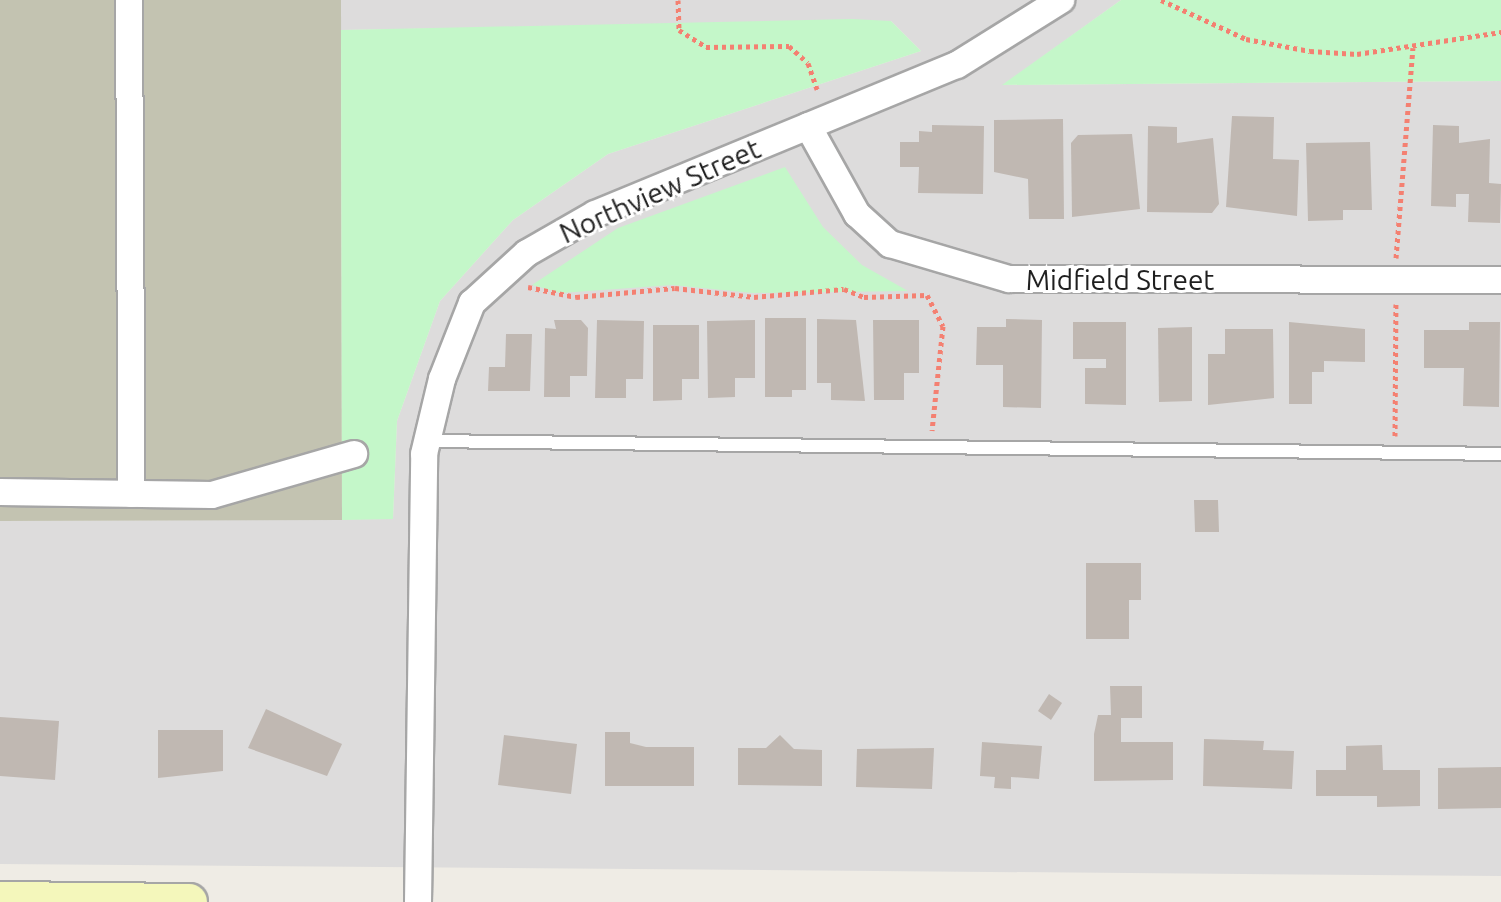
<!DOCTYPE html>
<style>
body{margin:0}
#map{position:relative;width:1501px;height:902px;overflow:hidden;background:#efece5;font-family:Ubuntu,sans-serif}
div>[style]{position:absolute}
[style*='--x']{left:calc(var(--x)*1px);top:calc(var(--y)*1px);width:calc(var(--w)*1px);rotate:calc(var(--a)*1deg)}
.residential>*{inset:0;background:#dddcdc}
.construction>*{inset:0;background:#c3c3b1}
.park>*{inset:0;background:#c4f7c9}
.building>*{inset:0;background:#c0b8b2}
.path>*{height:5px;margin-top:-2.5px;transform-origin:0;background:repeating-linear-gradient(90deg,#f48071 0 4px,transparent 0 8px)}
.roads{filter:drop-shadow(2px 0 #a6a6a6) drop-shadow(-2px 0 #a6a6a6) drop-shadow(0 2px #a6a6a6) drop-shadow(0 -2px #a6a6a6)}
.lane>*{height:12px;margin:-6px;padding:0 6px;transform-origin:6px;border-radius:6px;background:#fff}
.street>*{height:26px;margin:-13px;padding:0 13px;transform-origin:13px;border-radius:13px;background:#fff}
.secondary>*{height:36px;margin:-18px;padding:0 18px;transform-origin:18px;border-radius:18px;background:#f4f7bb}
span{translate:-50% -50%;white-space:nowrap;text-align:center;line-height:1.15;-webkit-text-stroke:6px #fff;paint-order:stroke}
.street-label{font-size:28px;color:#1f1f1f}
</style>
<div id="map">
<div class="residential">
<i style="clip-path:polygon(341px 0,1121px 0,1003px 85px,1501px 81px,1501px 876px,0 864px,0 521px,393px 519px,397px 421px,440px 301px,513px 220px,608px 154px,921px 51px,891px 21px,341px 30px)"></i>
</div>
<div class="construction">
<i style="clip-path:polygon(0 0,341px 0,342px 520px,0 521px)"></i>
</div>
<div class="park">
<i style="clip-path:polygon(1121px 0,1501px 0,1501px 81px,1002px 85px)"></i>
<i style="clip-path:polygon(852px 19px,891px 21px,921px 51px,608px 154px,513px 220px,440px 301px,397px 421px,393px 519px,342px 520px,341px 30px)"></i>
<i style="clip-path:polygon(785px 167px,823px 227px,862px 265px,908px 291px,753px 293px,672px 285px,561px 293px,532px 285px,618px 228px)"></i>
</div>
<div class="building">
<i style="clip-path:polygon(1232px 116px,1274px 117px,1273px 159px,1299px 160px,1297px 216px,1226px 207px)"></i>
<i style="clip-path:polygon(1063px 119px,1064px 219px,1029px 219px,1028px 179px,994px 172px,994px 120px)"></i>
<i style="clip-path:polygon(932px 125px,984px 126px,983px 194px,918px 193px,919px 167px,900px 167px,900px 142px,919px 142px,919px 131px,932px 132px)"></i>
<i style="clip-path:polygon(1433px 125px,1459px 126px,1459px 143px,1490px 139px,1489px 183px,1501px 184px,1500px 223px,1468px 222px,1469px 194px,1456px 194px,1456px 207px,1431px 206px)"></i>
<i style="clip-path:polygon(1148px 126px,1177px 127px,1177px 143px,1213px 138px,1219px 204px,1212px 213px,1147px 212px)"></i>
<i style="clip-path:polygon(1132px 134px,1140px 209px,1072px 217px,1071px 143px,1078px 135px)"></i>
<i style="clip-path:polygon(1370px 142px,1372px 210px,1343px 210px,1343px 220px,1308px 221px,1306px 143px)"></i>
<i style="clip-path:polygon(765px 318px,806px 318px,806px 390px,792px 390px,792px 397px,765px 397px)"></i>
<i style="clip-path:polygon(817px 319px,856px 320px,865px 401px,831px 400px,831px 383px,817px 383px)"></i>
<i style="clip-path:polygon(1006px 319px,1042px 320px,1041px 408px,1003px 407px,1003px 365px,976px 365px,977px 327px,1006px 327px)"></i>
<i style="clip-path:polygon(554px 320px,581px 320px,588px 328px,587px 376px,570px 376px,570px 397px,544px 397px,545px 328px,556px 329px)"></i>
<i style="clip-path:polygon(597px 320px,644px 321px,643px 379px,626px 379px,626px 398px,595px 398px)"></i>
<i style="clip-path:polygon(755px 320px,755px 378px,735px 378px,735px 397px,708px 398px,707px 321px)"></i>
<i style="clip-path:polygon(873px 320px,919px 320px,919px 373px,904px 373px,904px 400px,874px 400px)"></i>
<i style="clip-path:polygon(1073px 322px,1126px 322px,1126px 405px,1085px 404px,1085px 368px,1106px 368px,1106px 359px,1073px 359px)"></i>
<i style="clip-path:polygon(1289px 322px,1365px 329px,1365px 362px,1324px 361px,1324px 372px,1312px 372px,1312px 404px,1289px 404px)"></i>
<i style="clip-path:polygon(1469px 322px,1500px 322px,1499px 407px,1463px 406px,1464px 368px,1424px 368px,1424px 330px,1469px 330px)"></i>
<i style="clip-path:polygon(653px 325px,699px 325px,699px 379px,682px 379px,682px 400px,653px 401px)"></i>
<i style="clip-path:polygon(1192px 327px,1192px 401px,1159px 402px,1158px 328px)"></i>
<i style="clip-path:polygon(1225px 329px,1273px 329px,1274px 398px,1208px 405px,1208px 354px,1225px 354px)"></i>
<i style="clip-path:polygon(506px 334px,532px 334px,530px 391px,488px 391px,489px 367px,505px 367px)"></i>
<i style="clip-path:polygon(1194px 500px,1218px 500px,1219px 532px,1195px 532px)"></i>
<i style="clip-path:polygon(1086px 563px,1141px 563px,1141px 600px,1129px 600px,1129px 639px,1086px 639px)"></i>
<i style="clip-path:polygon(1110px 686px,1142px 686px,1142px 718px,1121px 718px,1121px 742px,1173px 742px,1173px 780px,1094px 781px,1094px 734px,1098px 715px,1111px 715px)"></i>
<i style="clip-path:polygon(1049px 694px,1062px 703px,1051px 720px,1038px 711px)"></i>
<i style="clip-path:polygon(266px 709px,342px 744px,327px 776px,248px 748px)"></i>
<i style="clip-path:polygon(0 717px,59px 721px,55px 780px,0 776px)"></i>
<i style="clip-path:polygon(158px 730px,223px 730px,223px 771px,158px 778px)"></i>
<i style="clip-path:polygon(605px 732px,630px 732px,630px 743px,646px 747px,694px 747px,694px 786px,605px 786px)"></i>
<i style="clip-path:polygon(504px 735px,577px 744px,571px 794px,498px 785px)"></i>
<i style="clip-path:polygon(780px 735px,794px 749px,822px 750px,822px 786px,738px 785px,738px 748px,766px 748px)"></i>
<i style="clip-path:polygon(1204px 739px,1264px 741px,1263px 750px,1294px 751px,1292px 789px,1203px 786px)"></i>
<i style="clip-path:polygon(982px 742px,1042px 746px,1039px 779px,1011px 777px,1011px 789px,994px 788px,995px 777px,980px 776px)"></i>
<i style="clip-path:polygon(1382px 745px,1383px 770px,1420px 770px,1420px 806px,1377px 807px,1377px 796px,1316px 796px,1316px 770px,1346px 770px,1346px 746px)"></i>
<i style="clip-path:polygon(934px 748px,932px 789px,856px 787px,857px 749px)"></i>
<i style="clip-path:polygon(1501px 767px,1501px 808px,1438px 809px,1438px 768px)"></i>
</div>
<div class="path">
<i style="--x:678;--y:0;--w:30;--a:88"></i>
<i style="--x:679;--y:30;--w:32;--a:32"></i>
<i style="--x:706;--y:47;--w:83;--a:-0.7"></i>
<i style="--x:789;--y:46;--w:25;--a:42"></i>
<i style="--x:808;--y:63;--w:28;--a:71"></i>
<i style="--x:1161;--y:0;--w:94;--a:24.6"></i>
<i style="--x:1246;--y:39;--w:65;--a:10.6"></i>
<i style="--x:1310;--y:51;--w:47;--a:3.7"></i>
<i style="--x:1357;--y:54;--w:146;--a:-8.7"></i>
<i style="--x:1396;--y:258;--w:211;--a:-85.4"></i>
<i style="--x:528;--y:287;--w:49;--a:11.8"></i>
<i style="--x:576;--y:297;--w:99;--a:-5.2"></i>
<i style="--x:675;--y:288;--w:80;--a:6.5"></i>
<i style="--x:754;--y:297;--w:90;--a:-5.1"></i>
<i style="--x:844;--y:289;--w:22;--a:22"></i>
<i style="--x:864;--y:297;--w:63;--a:-1.8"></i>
<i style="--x:927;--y:295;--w:35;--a:63"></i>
<i style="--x:943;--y:326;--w:105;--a:96"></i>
<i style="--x:1395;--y:436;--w:132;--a:-89.6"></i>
</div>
<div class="roads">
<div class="lane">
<i style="--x:427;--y:441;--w:1074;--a:0.69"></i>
</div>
<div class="street">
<i style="--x:129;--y:0;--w:494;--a:89.7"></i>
<i style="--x:808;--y:126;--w:101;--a:60.9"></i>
<i style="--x:857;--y:214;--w:45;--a:42.3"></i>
<i style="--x:890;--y:244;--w:124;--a:16.4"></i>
<i style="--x:1009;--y:279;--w:492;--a:0.1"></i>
<i style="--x:0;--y:492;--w:212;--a:0.8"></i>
<i style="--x:212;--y:495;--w:148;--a:-16.1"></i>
<i style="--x:418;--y:902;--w:448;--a:-89.2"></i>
<i style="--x:424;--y:454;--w:77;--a:-76.5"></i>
<i style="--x:442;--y:379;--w:82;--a:-68.5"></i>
<i style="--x:472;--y:303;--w:74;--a:-42.3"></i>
<i style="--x:527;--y:253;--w:78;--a:-29.8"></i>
<i style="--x:595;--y:214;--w:391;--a:-22.4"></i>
<i style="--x:957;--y:65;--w:123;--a:-32"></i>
</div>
<div class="secondary">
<i style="--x:0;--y:900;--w:189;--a:0.6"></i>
</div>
</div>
<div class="street-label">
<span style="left:660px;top:191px;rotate:-24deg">Northview Street</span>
<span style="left:1120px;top:280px">Midfield Street</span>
</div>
</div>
